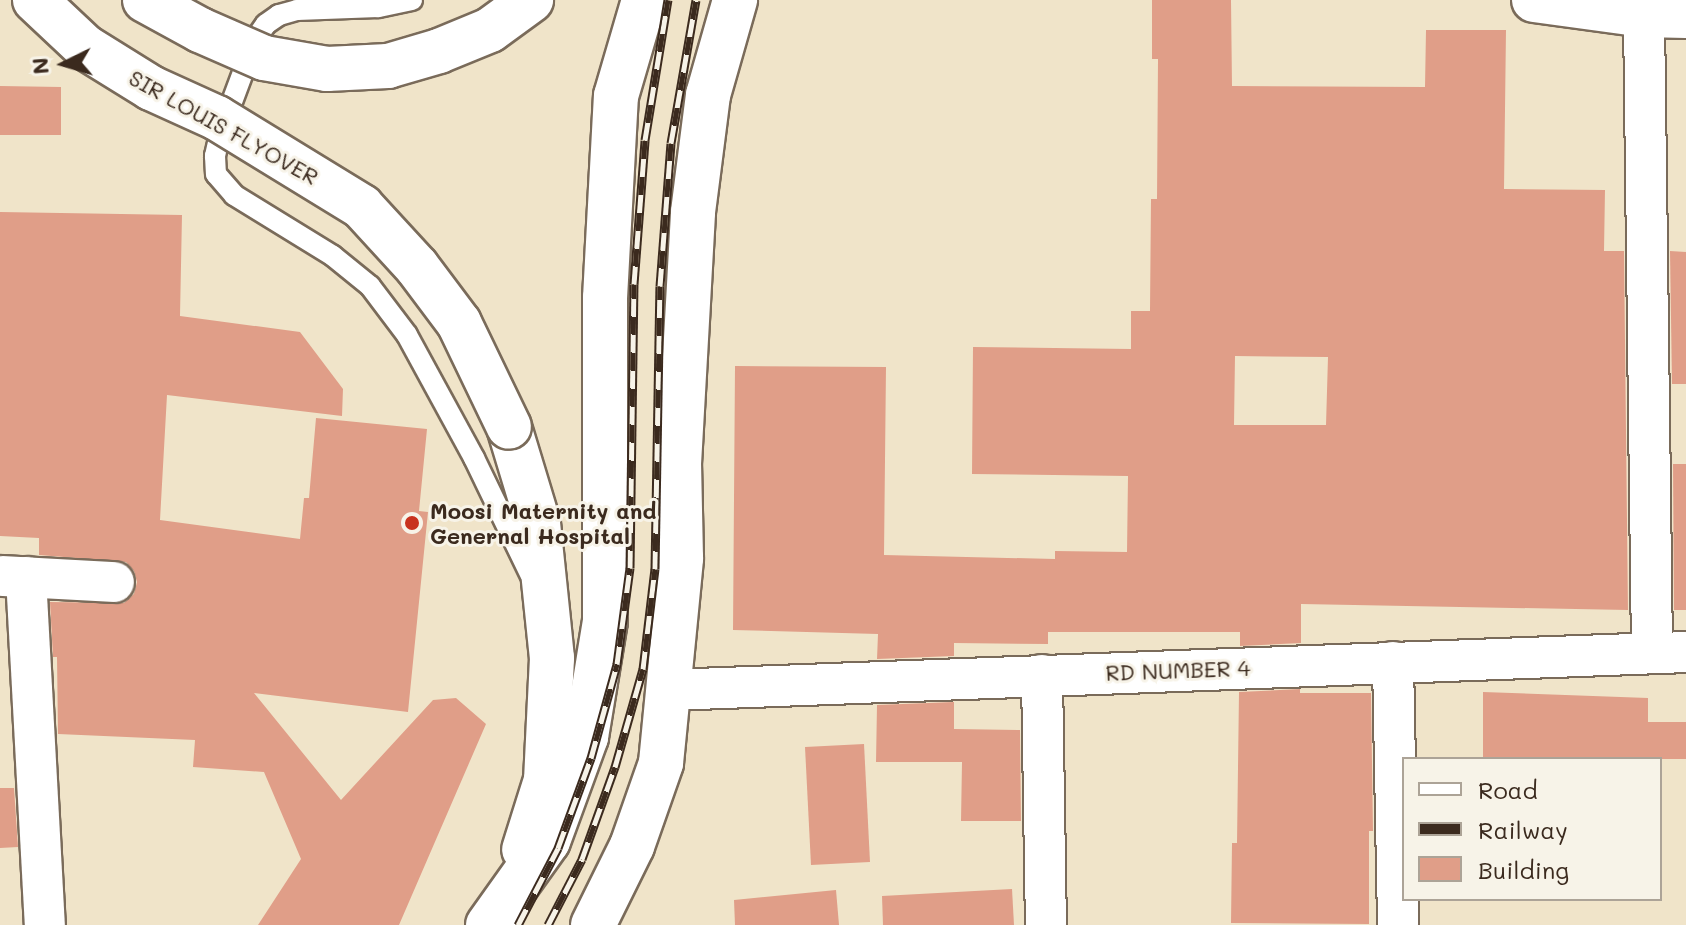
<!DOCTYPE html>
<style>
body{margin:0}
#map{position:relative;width:1686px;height:925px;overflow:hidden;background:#f0e4c9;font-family:Mali,sans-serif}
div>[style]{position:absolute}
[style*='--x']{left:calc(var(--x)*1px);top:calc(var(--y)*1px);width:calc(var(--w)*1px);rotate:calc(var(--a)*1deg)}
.building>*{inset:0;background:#e09e88}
.roads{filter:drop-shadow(2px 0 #7a6b5a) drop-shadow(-2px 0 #7a6b5a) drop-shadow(0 2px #7a6b5a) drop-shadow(0 -2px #7a6b5a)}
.service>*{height:20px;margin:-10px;padding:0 10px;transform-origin:10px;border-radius:10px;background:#fff}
.minor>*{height:40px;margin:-20px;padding:0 20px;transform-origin:20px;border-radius:20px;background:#fff}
.tertiary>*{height:44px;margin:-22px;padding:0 22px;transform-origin:22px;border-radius:22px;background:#fff}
.primary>*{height:44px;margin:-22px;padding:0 22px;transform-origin:22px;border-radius:22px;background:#fff}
.trunk>*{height:44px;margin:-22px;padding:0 22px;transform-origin:22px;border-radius:22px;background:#fff}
.rail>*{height:9px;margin-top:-4.5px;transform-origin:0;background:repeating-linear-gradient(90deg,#f7f3e8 0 18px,#3b2a1e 0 36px);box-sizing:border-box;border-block:2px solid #3b2a1e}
.bridges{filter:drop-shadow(2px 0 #7a6b5a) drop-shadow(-2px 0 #7a6b5a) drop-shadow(0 2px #7a6b5a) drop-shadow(0 -2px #7a6b5a)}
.primary-bridge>*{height:44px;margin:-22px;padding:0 22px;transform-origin:22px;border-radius:22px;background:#fff}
.dots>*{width:22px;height:22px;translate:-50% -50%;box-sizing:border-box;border:4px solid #f7f3e8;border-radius:50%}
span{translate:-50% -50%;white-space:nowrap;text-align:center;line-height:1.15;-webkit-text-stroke:6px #f7f3e8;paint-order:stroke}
.street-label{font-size:22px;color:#3b2a1e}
.poi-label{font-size:22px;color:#3b2a1e;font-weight:700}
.left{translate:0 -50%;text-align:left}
.legend{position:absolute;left:1402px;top:757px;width:260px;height:144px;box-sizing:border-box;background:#f7f3e8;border:2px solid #aca397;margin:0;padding:10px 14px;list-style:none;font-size:24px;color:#3b2a1e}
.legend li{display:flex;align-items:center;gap:16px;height:40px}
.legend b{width:40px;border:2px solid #aca397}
.north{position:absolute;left:24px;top:24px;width:80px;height:80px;-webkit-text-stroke:6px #f7f3e8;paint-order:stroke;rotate:265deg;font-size:22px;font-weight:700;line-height:32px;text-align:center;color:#3b2a1e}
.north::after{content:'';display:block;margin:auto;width:28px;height:36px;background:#3b2a1e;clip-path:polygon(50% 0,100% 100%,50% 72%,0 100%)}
</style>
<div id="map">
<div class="building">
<i style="clip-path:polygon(evenodd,1152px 0,1231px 0,1232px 86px,1425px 87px,1426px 30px,1506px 30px,1504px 189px,1605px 190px,1604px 251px,1624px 251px,1628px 610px,1301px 604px,1301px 643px,1240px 646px,1240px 632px,1048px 632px,1048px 644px,954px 643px,954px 656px,877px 659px,878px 634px,733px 630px,735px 366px,886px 367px,884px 555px,1055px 559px,1055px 551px,1127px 552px,1128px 476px,972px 474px,973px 347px,1131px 349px,1131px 311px,1150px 311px,1151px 199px,1157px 199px,1158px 59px,1152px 59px,1152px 0,1235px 356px,1328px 357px,1326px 425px,1234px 425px,1235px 356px)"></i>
<i style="clip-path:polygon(0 86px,61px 87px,61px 135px,0 135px)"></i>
<i style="clip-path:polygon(0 212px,182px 215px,180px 316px,300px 332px,343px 389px,342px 416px,167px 395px,160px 520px,300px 539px,304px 498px,309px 498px,316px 418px,427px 429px,419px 511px,428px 512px,408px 712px,254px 693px,341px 800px,433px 700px,456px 698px,486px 724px,399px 925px,258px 925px,301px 859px,264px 772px,193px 767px,195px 740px,58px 734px,57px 657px,53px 657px,50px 602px,124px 603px,134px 594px,137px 582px,134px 571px,126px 562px,39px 555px,39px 538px,0 536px)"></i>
<i style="clip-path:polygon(1670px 251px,1686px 252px,1686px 384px,1672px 384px)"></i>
<i style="clip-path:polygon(1673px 464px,1686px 464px,1686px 610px,1674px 610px)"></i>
<i style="clip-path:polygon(1300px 689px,1300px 693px,1371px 693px,1373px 831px,1369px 831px,1369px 924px,1231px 923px,1232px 843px,1237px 843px,1239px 692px)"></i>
<i style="clip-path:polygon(1483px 692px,1648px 698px,1648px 722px,1686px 722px,1686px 759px,1483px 759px)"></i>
<i style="clip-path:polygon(954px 702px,954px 729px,1020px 730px,1021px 821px,961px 821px,962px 762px,876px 762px,877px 705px)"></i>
<i style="clip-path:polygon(864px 744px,870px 862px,811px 865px,805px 747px)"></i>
<i style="clip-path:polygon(0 788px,14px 788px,18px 847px,0 848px)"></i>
<i style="clip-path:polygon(1012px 889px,1014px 925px,883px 925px,882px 896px)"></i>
<i style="clip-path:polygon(836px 890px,839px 925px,735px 925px,734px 900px)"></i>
</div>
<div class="roads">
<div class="service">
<i style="--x:412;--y:0;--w:35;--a:168"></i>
<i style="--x:378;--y:7;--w:81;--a:177.9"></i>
<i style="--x:297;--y:10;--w:19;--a:164"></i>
<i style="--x:279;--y:15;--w:16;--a:145"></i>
<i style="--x:266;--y:24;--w:19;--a:125"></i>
<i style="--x:255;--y:40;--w:100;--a:110.4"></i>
<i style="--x:220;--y:134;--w:23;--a:103"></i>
<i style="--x:215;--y:156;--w:18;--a:87"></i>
<i style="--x:216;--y:174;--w:28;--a:49"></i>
<i style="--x:234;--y:195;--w:116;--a:31.6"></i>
<i style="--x:333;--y:256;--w:48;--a:39"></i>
<i style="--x:370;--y:286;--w:61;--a:52.9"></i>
<i style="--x:407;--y:335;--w:140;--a:61.4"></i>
<i style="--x:474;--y:458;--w:129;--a:64.2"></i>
</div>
<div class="minor">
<i style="--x:1644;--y:15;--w:636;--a:89.28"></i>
<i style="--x:2;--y:576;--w:112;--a:3.1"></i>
<i style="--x:26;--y:577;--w:349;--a:86.9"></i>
<i style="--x:1393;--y:662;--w:263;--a:88.9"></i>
<i style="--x:1042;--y:675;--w:250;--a:89.1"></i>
<i style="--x:670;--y:690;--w:1017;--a:-2.14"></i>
</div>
<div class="tertiary">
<i style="--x:1534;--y:0;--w:111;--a:7.8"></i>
<i style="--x:1644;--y:15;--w:42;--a:1.4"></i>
</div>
<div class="primary">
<i style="--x:509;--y:427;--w:100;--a:73.2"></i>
<i style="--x:538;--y:523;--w:136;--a:84.1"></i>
<i style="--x:552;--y:658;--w:122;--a:92.8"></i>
<i style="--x:546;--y:780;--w:73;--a:107.4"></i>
</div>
<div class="trunk">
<i style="--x:488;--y:925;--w:103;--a:-54.5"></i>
<i style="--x:548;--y:841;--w:111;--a:-69.9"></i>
<i style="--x:586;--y:737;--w:118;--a:-80.7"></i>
<i style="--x:605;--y:621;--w:323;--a:-90"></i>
<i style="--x:605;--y:298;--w:202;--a:-86.9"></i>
<i style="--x:616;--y:96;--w:100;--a:-73.7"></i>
<i style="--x:593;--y:925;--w:88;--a:-63.7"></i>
<i style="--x:632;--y:846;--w:88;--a:-70.7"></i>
<i style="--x:661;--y:763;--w:206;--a:-84.4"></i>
<i style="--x:681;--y:558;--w:94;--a:-91.2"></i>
<i style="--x:679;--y:464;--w:252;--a:-86.8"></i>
<i style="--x:693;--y:212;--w:118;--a:-82.7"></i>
<i style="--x:708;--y:95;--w:99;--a:-74.1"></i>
</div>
</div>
<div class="rail">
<i style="--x:518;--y:925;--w:87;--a:-62.5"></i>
<i style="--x:558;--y:848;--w:96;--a:-69.9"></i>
<i style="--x:591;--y:758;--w:98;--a:-74.5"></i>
<i style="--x:617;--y:664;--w:97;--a:-82.3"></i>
<i style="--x:630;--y:568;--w:284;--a:-89.2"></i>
<i style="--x:634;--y:284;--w:144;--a:-85.6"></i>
<i style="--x:645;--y:140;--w:142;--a:-80.7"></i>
<i style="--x:548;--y:925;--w:74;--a:-62.7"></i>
<i style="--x:582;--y:859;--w:98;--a:-70.3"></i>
<i style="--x:615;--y:767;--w:102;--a:-74.1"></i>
<i style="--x:643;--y:669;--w:101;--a:-83.2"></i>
<i style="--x:655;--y:569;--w:283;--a:-89"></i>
<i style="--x:660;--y:286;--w:143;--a:-85.6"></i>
<i style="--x:671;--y:143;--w:145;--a:-80.1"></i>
</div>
<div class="bridges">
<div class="primary-bridge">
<i style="--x:35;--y:0;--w:69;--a:43.2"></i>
<i style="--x:85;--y:47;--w:78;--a:31.8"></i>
<i style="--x:151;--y:88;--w:72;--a:24.4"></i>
<i style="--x:217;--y:118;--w:170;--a:31.5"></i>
<i style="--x:362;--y:207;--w:81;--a:47.5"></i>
<i style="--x:417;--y:267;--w:70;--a:53.1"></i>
<i style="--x:459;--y:323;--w:115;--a:64.3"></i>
<i style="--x:145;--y:0;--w:63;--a:28.6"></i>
<i style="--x:200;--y:30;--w:70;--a:23.6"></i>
<i style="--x:264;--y:58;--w:64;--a:9.9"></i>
<i style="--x:327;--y:69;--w:61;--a:-2.8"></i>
<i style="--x:388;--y:66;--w:53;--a:-16.4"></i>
<i style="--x:439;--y:51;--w:55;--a:-22.4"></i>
<i style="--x:490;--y:30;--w:51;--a:-36.2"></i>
</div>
</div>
<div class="dots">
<i style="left:412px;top:523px;background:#c8321e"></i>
</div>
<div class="street-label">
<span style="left:224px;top:127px;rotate:29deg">SIR LOUIS FLYOVER</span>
<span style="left:1178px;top:670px;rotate:-2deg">RD NUMBER 4</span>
</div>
<div class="poi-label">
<span class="left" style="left:430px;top:523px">Moosi Maternity and<br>Genernal Hospital</span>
</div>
<ul class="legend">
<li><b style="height:10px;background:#fff"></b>Road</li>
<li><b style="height:10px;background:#3b2a1e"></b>Railway</li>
<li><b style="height:22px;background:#e09e88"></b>Building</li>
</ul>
<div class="north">N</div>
</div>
